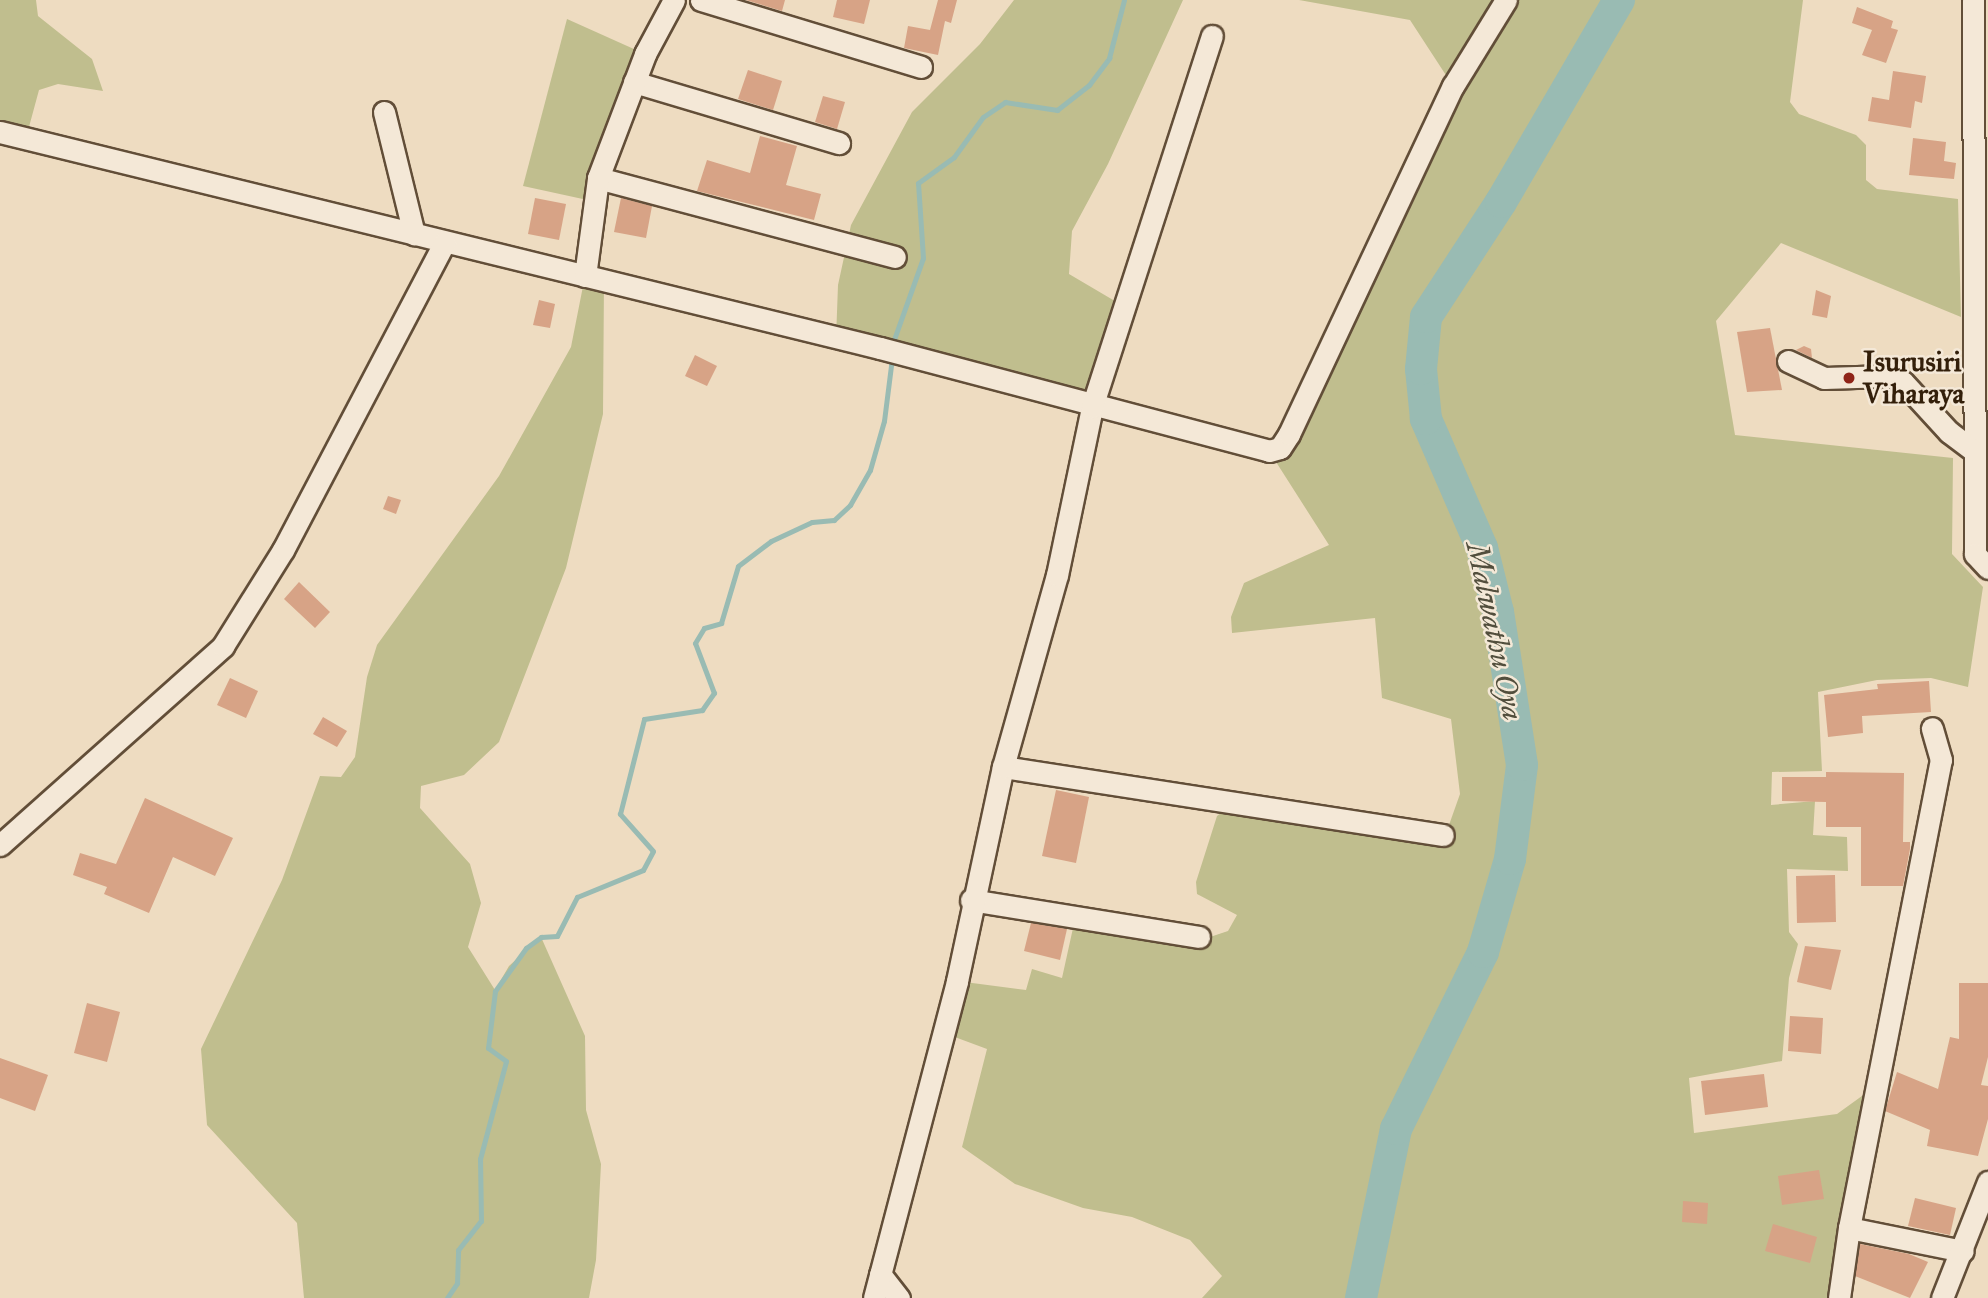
<!DOCTYPE html>
<style>
body{margin:0}
#map{position:relative;width:1988px;height:1298px;overflow:hidden;background:#eedcc1;font-family:"IM FELL Great Primer",serif}
div>[style]{position:absolute}
[style*='--x']{left:calc(var(--x)*1px);top:calc(var(--y)*1px);width:calc(var(--w)*1px);rotate:calc(var(--a)*1deg)}
.green>*{inset:0;background:#c0be8e}
.stream>*{height:5px;margin:-2.5px;padding:0 2.5px;transform-origin:2.5px;border-radius:2.5px;background:#99bbb3}
.river>*{height:32px;margin:-16px;padding:0 16px;transform-origin:16px;border-radius:16px;background:#99bbb3}
.building>*{inset:0;background:#d7a386}
.roads{filter:drop-shadow(2px 0 #624e38) drop-shadow(-2px 0 #624e38) drop-shadow(0 2px #624e38) drop-shadow(0 -2px #624e38)}
.street>*{height:21px;margin:-10.5px;padding:0 10.5px;transform-origin:10.5px;border-radius:10.5px;background:#f4e8d7}
.dots>*{width:19px;height:19px;translate:-50% -50%;box-sizing:border-box;border:4px solid #f4e8d7;border-radius:50%}
span{translate:-50% -50%;white-space:nowrap;text-align:center;line-height:1.15;-webkit-text-stroke:5px #f4e8d7;paint-order:stroke}
.poi-label{font-size:28px;color:#331f0a;font-weight:700}
.left{translate:0 -50%;text-align:left}
.water-label{font-size:30px;color:#524e3d;font-style:italic}
</style>
<div id="map">
<div class="green">
<i style="clip-path:polygon(0 0,36px 0,38px 16px,92px 59px,103px 91px,58px 84px,39px 90px,26px 138px,0 132px)"></i>
<i style="clip-path:polygon(1014px 0,1183px 0,1108px 164px,1072px 231px,1069px 274px,1125px 307px,1092px 407px,836px 339px,838px 285px,851px 225px,912px 112px,980px 44px)"></i>
<i style="clip-path:polygon(1299px 0,1803px 0,1790px 102px,1799px 114px,1856px 135px,1866px 145px,1866px 180px,1877px 189px,1958px 199px,1961px 317px,1781px 243px,1716px 321px,1735px 435px,1953px 458px,1952px 554px,1983px 587px,1968px 687px,1931px 678px,1877px 680px,1818px 692px,1822px 771px,1772px 772px,1771px 805px,1815px 801px,1813px 835px,1847px 837px,1848px 871px,1787px 869px,1789px 932px,1798px 944px,1789px 978px,1782px 1061px,1689px 1078px,1694px 1133px,1837px 1114px,1873px 1088px,1834px 1298px,1202px 1298px,1222px 1276px,1190px 1240px,1132px 1217px,1083px 1208px,1015px 1184px,962px 1147px,987px 1049px,944px 1033px,957px 981px,1026px 990px,1032px 969px,1062px 978px,1075px 919px,1201px 940px,1228px 931px,1237px 915px,1197px 894px,1196px 882px,1217px 816px,1228px 808px,1411px 827px,1449px 825px,1460px 794px,1451px 719px,1382px 698px,1375px 618px,1232px 633px,1231px 617px,1244px 583px,1329px 545px,1269px 451px,1453px 86px,1410px 20px)"></i>
<i style="clip-path:polygon(567px 19px,645px 54px,592px 201px,523px 186px)"></i>
<i style="clip-path:polygon(585px 276px,604px 281px,603px 414px,566px 568px,499px 742px,464px 775px,421px 786px,420px 808px,470px 864px,481px 903px,468px 947px,495px 990px,509px 966px,541px 937px,585px 1036px,586px 1110px,601px 1164px,596px 1260px,589px 1298px,304px 1298px,297px 1223px,207px 1125px,201px 1049px,282px 880px,320px 776px,341px 777px,355px 757px,367px 677px,377px 645px,499px 476px,571px 347px)"></i>
</div>
<div class="stream">
<i style="--x:892;--y:345;--w:92;--a:-70.4"></i>
<i style="--x:923;--y:258;--w:75;--a:-93.8"></i>
<i style="--x:918;--y:183;--w:44;--a:-35.8"></i>
<i style="--x:954;--y:157;--w:49;--a:-54.1"></i>
<i style="--x:983;--y:117;--w:27;--a:-34"></i>
<i style="--x:1005;--y:102;--w:53;--a:8.7"></i>
<i style="--x:1057;--y:110;--w:41;--a:-38"></i>
<i style="--x:1089;--y:85;--w:34;--a:-53"></i>
<i style="--x:1109;--y:58;--w:60;--a:-75.5"></i>
<i style="--x:447;--y:1298;--w:18;--a:-56"></i>
<i style="--x:457;--y:1283;--w:33;--a:-88"></i>
<i style="--x:458;--y:1250;--w:37;--a:-52"></i>
<i style="--x:481;--y:1221;--w:62;--a:-90.9"></i>
<i style="--x:480;--y:1159;--w:101;--a:-75.1"></i>
<i style="--x:506;--y:1061;--w:22;--a:-144"></i>
<i style="--x:488;--y:1048;--w:57;--a:-83"></i>
<i style="--x:495;--y:991;--w:53;--a:-54.2"></i>
<i style="--x:526;--y:948;--w:19;--a:-36"></i>
<i style="--x:541;--y:937;--w:16;--a:-4"></i>
<i style="--x:557;--y:936;--w:44;--a:-62.9"></i>
<i style="--x:577;--y:897;--w:71;--a:-22.2"></i>
<i style="--x:643;--y:870;--w:21;--a:-62"></i>
<i style="--x:653;--y:851;--w:50;--a:-131.7"></i>
<i style="--x:620;--y:814;--w:98;--a:-75.8"></i>
<i style="--x:644;--y:719;--w:59;--a:-8.8"></i>
<i style="--x:702;--y:710;--w:21;--a:-55"></i>
<i style="--x:714;--y:693;--w:53;--a:-110.8"></i>
<i style="--x:695;--y:643;--w:17;--a:-59"></i>
<i style="--x:704;--y:628;--w:18;--a:-16"></i>
<i style="--x:721;--y:623;--w:59;--a:-73.4"></i>
<i style="--x:738;--y:566;--w:41;--a:-37.1"></i>
<i style="--x:771;--y:541;--w:45;--a:-24.9"></i>
<i style="--x:812;--y:522;--w:22;--a:-5"></i>
<i style="--x:834;--y:520;--w:22;--a:-43"></i>
<i style="--x:850;--y:505;--w:40;--a:-60.3"></i>
<i style="--x:870;--y:470;--w:51;--a:-74.1"></i>
<i style="--x:884;--y:421;--w:64;--a:-82.8"></i>
</div>
<div class="river">
<i style="--x:1361;--y:1298;--w:173;--a:-78.3"></i>
<i style="--x:1396;--y:1129;--w:197;--a:-63.8"></i>
<i style="--x:1483;--y:952;--w:97;--a:-73.8"></i>
<i style="--x:1510;--y:859;--w:95;--a:-82.7"></i>
<i style="--x:1522;--y:765;--w:155;--a:-98.9"></i>
<i style="--x:1498;--y:612;--w:66;--a:-104"></i>
<i style="--x:1482;--y:548;--w:141;--a:-113.5"></i>
<i style="--x:1426;--y:419;--w:50;--a:-95.7"></i>
<i style="--x:1421;--y:369;--w:52;--a:-84.5"></i>
<i style="--x:1426;--y:317;--w:137;--a:-56.9"></i>
<i style="--x:1501;--y:202;--w:234;--a:-59.7"></i>
</div>
<div class="building">
<i style="clip-path:polygon(746px 0,785px 0,782px 11px)"></i>
<i style="clip-path:polygon(837px 0,870px 0,864px 24px,833px 17px)"></i>
<i style="clip-path:polygon(938px 0,957px 0,951px 23px,945px 21px,938px 55px,904px 48px,908px 26px,930px 30px)"></i>
<i style="clip-path:polygon(1857px 7px,1893px 21px,1891px 28px,1898px 30px,1886px 63px,1862px 55px,1872px 30px,1852px 23px)"></i>
<i style="clip-path:polygon(748px 70px,782px 81px,773px 110px,738px 99px)"></i>
<i style="clip-path:polygon(1893px 71px,1926px 76px,1922px 103px,1915px 101px,1911px 128px,1868px 121px,1872px 97px,1889px 100px)"></i>
<i style="clip-path:polygon(823px 96px,845px 102px,837px 129px,815px 122px)"></i>
<i style="clip-path:polygon(760px 136px,797px 146px,786px 185px,821px 194px,814px 220px,697px 191px,707px 160px,750px 173px)"></i>
<i style="clip-path:polygon(1913px 138px,1946px 142px,1944px 161px,1956px 163px,1954px 179px,1909px 175px)"></i>
<i style="clip-path:polygon(535px 198px,566px 204px,559px 240px,528px 234px)"></i>
<i style="clip-path:polygon(621px 198px,652px 206px,646px 238px,614px 232px)"></i>
<i style="clip-path:polygon(1816px 290px,1831px 296px,1827px 318px,1812px 315px)"></i>
<i style="clip-path:polygon(539px 300px,555px 304px,550px 328px,533px 325px)"></i>
<i style="clip-path:polygon(1770px 328px,1782px 390px,1747px 392px,1737px 332px)"></i>
<i style="clip-path:polygon(1804px 346px,1811px 349px,1812px 358px,1796px 350px)"></i>
<i style="clip-path:polygon(695px 355px,717px 366px,707px 386px,685px 376px)"></i>
<i style="clip-path:polygon(388px 496px,401px 500px,396px 514px,383px 509px)"></i>
<i style="clip-path:polygon(299px 582px,330px 612px,315px 628px,284px 599px)"></i>
<i style="clip-path:polygon(230px 678px,258px 691px,246px 718px,217px 705px)"></i>
<i style="clip-path:polygon(1929px 681px,1931px 712px,1862px 716px,1863px 733px,1828px 737px,1824px 695px,1878px 689px,1877px 684px)"></i>
<i style="clip-path:polygon(323px 717px,347px 731px,337px 747px,313px 734px)"></i>
<i style="clip-path:polygon(1826px 772px,1904px 773px,1903px 842px,1910px 842px,1910px 849px,1903px 886px,1861px 886px,1861px 827px,1826px 827px,1826px 802px,1782px 801px,1782px 777px,1826px 777px)"></i>
<i style="clip-path:polygon(1056px 790px,1089px 797px,1076px 863px,1042px 856px)"></i>
<i style="clip-path:polygon(145px 798px,233px 838px,215px 876px,173px 857px,149px 913px,104px 894px,107px 887px,73px 875px,80px 853px,116px 864px)"></i>
<i style="clip-path:polygon(1835px 875px,1836px 922px,1797px 923px,1796px 876px)"></i>
<i style="clip-path:polygon(1031px 923px,1067px 929px,1060px 960px,1024px 951px)"></i>
<i style="clip-path:polygon(1805px 946px,1841px 950px,1831px 990px,1797px 982px)"></i>
<i style="clip-path:polygon(1959px 983px,1988px 983px,1988px 1057px,1981px 1085px,1988px 1086px,1988px 1119px,1978px 1156px,1927px 1146px,1930px 1130px,1885px 1111px,1897px 1072px,1938px 1089px,1950px 1037px,1959px 1039px)"></i>
<i style="clip-path:polygon(87px 1003px,120px 1012px,107px 1062px,74px 1053px)"></i>
<i style="clip-path:polygon(1790px 1016px,1823px 1018px,1821px 1054px,1788px 1051px)"></i>
<i style="clip-path:polygon(0 1058px,48px 1075px,35px 1111px,0 1098px)"></i>
<i style="clip-path:polygon(1764px 1074px,1768px 1107px,1705px 1115px,1701px 1081px)"></i>
<i style="clip-path:polygon(1819px 1170px,1824px 1199px,1782px 1205px,1778px 1176px)"></i>
<i style="clip-path:polygon(1915px 1198px,1956px 1208px,1950px 1235px,1908px 1226px)"></i>
<i style="clip-path:polygon(1683px 1201px,1708px 1203px,1707px 1224px,1682px 1222px)"></i>
<i style="clip-path:polygon(1773px 1224px,1817px 1237px,1810px 1263px,1765px 1251px)"></i>
<i style="clip-path:polygon(1860px 1244px,1909px 1254px,1928px 1262px,1910px 1298px,1855px 1276px)"></i>
</div>
<div class="roads">
<div class="street">
<i style="--x:701;--y:0;--w:230;--a:16.9"></i>
<i style="--x:1973;--y:0;--w:554;--a:89.79"></i>
<i style="--x:1975;--y:554;--w:19;--a:47"></i>
<i style="--x:634;--y:82;--w:214;--a:16.6"></i>
<i style="--x:384;--y:112;--w:126;--a:76.2"></i>
<i style="--x:0;--y:132;--w:906;--a:13.79"></i>
<i style="--x:880;--y:348;--w:402;--a:14.8"></i>
<i style="--x:1269;--y:451;--w:11;--a:-15"></i>
<i style="--x:1280;--y:448;--w:17;--a:-57"></i>
<i style="--x:1289;--y:434;--w:385;--a:-64.8"></i>
<i style="--x:1453;--y:86;--w:101;--a:-58.4"></i>
<i style="--x:598;--y:178;--w:307;--a:14.9"></i>
<i style="--x:585;--y:276;--w:99;--a:-82.4"></i>
<i style="--x:598;--y:178;--w:133;--a:-69.2"></i>
<i style="--x:645;--y:54;--w:61;--a:-61.8"></i>
<i style="--x:1788;--y:361;--w:40;--a:25"></i>
<i style="--x:1824;--y:378;--w:65;--a:-1.8"></i>
<i style="--x:1889;--y:376;--w:15;--a:23"></i>
<i style="--x:1903;--y:382;--w:68;--a:47.4"></i>
<i style="--x:1949;--y:432;--w:30;--a:37"></i>
<i style="--x:1003;--y:767;--w:445;--a:8.8"></i>
<i style="--x:0;--y:845;--w:299;--a:-41.7"></i>
<i style="--x:223;--y:646;--w:113;--a:-58"></i>
<i style="--x:283;--y:550;--w:348;--a:-62.3"></i>
<i style="--x:971;--y:900;--w:231;--a:9.2"></i>
<i style="--x:1849;--y:1228;--w:116;--a:11.4"></i>
<i style="--x:880;--y:1274;--w:31;--a:52"></i>
<i style="--x:874;--y:1298;--w:328;--a:-75.3"></i>
<i style="--x:957;--y:981;--w:219;--a:-77.9"></i>
<i style="--x:1003;--y:767;--w:199;--a:-74.3"></i>
<i style="--x:1057;--y:575;--w:172;--a:-78.2"></i>
<i style="--x:1092;--y:407;--w:390;--a:-72.1"></i>
<i style="--x:1839;--y:1298;--w:71;--a:-81.9"></i>
<i style="--x:1849;--y:1228;--w:477;--a:-78.9"></i>
<i style="--x:1941;--y:760;--w:33;--a:-106"></i>
<i style="--x:1942;--y:1298;--w:125;--a:-68.4"></i>
</div>
</div>
<div class="dots">
<i style="left:1849px;top:378px;background:#8f2418"></i>
</div>
<div class="poi-label">
<span class="left" style="left:1863px;top:378px">Isurusiri<br>Viharaya</span>
</div>
<div class="water-label">
<span style="left:1495px;top:631px;rotate:78deg">Malwathu Oya</span>
</div>
</div>
